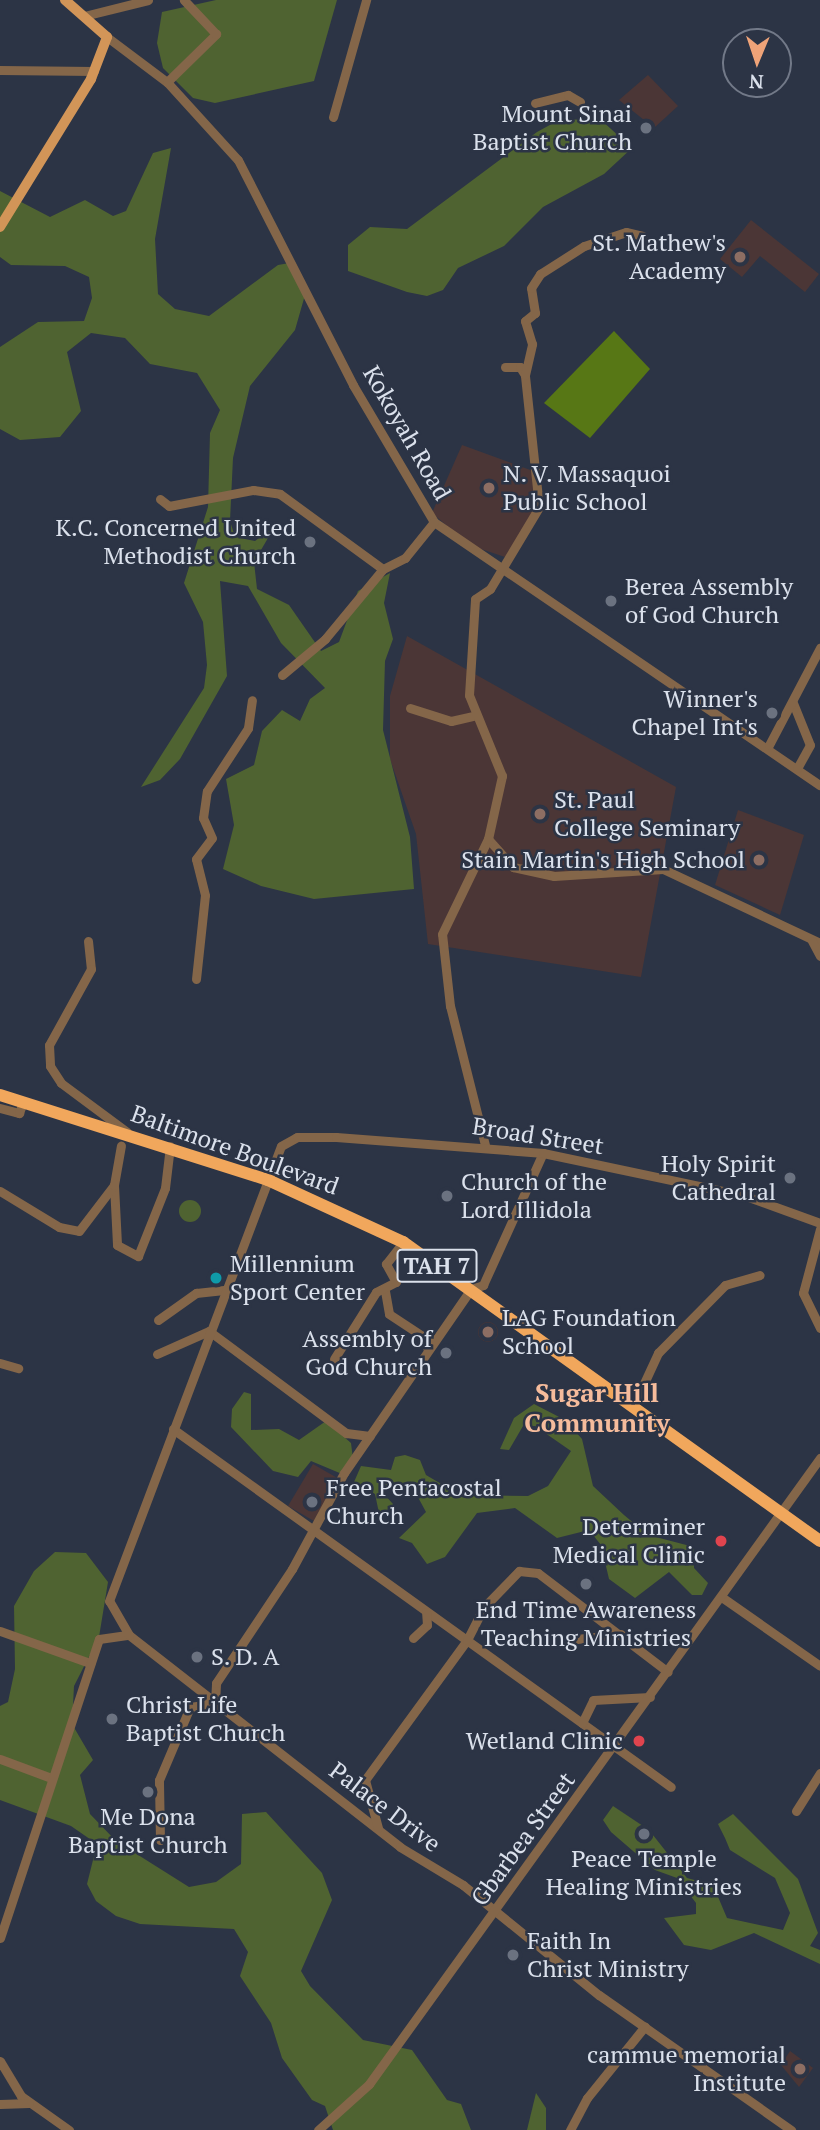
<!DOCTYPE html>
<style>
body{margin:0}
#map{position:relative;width:820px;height:2130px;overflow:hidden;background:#2c3445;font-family:"PT Serif",serif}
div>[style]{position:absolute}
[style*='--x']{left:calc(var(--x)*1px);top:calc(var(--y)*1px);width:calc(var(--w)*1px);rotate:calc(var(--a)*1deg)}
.education>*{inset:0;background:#4b3636}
.round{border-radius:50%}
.green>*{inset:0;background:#4f6331}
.forest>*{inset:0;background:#577715}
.minor>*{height:9px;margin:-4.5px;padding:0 4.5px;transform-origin:4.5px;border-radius:4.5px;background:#846649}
.major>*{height:10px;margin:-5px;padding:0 5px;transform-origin:5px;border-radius:5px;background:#d29558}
.highway>*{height:12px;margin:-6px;padding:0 6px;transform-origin:6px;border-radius:6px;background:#f1a75c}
.dots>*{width:19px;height:19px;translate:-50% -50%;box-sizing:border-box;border:4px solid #2c3445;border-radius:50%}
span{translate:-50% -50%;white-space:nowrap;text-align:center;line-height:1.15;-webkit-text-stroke:5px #2c3445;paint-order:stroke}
.shield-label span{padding:2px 5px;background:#2c3445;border:2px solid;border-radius:5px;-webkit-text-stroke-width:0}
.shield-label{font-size:23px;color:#dbe1ec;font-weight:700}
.poi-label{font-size:24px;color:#dbe1ec}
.right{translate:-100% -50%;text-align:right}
.left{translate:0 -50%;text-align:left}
.street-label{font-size:24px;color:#dbe1ec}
.neighbourhood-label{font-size:26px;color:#f6bc9c;font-weight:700}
.north{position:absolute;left:722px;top:28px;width:70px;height:70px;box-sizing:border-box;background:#2c3445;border:2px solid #727988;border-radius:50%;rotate:182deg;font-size:19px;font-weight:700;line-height:28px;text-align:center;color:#dbe1ec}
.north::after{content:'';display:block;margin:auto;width:24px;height:32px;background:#efa378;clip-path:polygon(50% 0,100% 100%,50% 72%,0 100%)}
</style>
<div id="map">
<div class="education">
<i style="clip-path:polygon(648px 75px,678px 106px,654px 128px,619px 100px)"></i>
<i style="clip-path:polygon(751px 220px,819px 274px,805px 292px,760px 256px,742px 277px,720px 259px)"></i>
<i style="clip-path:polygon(462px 445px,533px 471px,538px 505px,508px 558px,469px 545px,432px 513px)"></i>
<i style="clip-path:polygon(407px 636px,676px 787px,641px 977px,428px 944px,416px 834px,390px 759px,390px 696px)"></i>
<i style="clip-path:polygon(738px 810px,804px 835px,780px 915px,715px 885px)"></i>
<i class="round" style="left:478px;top:1322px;width:20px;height:20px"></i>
<i style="clip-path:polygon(313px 1464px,339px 1479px,314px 1521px,288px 1506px)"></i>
<i style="clip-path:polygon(790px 2051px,813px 2068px,799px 2087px,781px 2065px)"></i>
</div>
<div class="green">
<i style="clip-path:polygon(216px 0,337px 0,314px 81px,215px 103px,193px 98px,163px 68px,157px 43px,162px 12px)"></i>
<i style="clip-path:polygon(600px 119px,632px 148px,604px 174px,543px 207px,504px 246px,458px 268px,443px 290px,427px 296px,407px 292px,348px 271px,348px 245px,370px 227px,407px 229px,537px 132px,559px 120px)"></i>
<i style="clip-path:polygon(171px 148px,155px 239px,158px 294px,175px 309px,209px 316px,278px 265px,295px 262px,307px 288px,295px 330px,250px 386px,233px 458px,230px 521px,235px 537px,255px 541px,275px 526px,254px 562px,257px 589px,289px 605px,321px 651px,339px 642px,358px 591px,390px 573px,384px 603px,393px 639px,385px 661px,383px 730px,410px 837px,414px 889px,314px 899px,261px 886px,223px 869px,234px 825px,226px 779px,254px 765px,262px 731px,282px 710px,300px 721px,310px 699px,325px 688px,281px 643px,248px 586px,220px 581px,227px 676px,180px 759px,160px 780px,141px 787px,204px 688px,207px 665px,203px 622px,184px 583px,208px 507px,210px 433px,220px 410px,197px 373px,150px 364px,125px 338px,91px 333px,67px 352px,81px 411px,60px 437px,20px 440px,0 429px,0 347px,38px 322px,84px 321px,92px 298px,89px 277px,65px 266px,11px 265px,0 257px,0 191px,50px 217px,85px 200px,113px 216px,126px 211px,153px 153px)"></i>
<i class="round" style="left:179px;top:1200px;width:22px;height:22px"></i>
<i style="clip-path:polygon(244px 1392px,251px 1394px,251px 1430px,279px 1429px,299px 1440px,326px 1421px,351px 1443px,353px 1459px,342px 1474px,311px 1461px,298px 1477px,273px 1471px,231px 1427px,232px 1409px)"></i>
<i style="clip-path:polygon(534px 1404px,565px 1420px,582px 1439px,593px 1486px,624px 1515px,648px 1535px,694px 1547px,694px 1568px,708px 1583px,702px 1595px,692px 1595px,669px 1572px,635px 1598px,609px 1579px,601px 1545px,589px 1530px,557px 1538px,515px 1508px,477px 1513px,445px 1557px,427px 1564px,412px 1543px,399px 1538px,426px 1512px,413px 1488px,390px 1483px,383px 1493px,393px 1504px,388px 1513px,379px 1513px,375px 1494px,354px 1482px,361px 1466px,391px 1470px,395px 1457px,405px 1455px,420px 1460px,426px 1475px,460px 1495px,528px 1496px,548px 1486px,571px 1451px,535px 1426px,523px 1426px,509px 1450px,500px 1449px,514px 1418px)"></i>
<i style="clip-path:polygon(55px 1552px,86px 1553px,108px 1582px,99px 1637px,74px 1686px,72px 1724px,93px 1760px,80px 1775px,90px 1814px,116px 1841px,189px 1887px,216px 1882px,241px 1864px,242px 1814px,266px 1812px,322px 1873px,332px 1900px,301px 1971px,310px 1986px,363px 2040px,412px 2050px,447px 2100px,461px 2104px,471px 2130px,333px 2130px,325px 2106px,312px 2100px,282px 2058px,271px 2023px,240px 1976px,248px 1952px,234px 1929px,140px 1924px,116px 1916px,96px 1901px,87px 1884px,97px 1844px,71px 1826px,0 1800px,0 1706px,8px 1702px,15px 1669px,14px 1606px,34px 1571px)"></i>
<i style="clip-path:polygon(613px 1806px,649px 1830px,687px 1878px,713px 1885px,727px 1918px,783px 1930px,790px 1913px,775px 1878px,730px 1850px,725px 1838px,718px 1824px,733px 1814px,798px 1879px,818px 1933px,810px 1946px,820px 1950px,820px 1964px,754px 1933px,711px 1950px,684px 1945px,664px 1918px,696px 1914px,696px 1903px,677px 1878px,655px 1870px,611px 1832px,603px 1820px)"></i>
<i style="clip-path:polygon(536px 2093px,546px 2108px,546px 2130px,527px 2130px)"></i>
</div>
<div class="forest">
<i style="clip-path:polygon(614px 331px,650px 369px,590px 438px,544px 403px)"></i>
</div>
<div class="minor">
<i style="--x:84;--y:16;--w:66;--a:-14"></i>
<i style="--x:107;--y:37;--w:75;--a:36.9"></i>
<i style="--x:167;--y:82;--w:105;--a:47.7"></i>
<i style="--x:238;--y:160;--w:253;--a:62.9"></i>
<i style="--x:353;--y:385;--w:159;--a:59.4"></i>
<i style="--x:434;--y:522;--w:467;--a:34.3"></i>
<i style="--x:0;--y:70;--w:94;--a:0.6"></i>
<i style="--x:167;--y:82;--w:69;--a:-44.4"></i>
<i style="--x:216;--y:34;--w:47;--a:-133.3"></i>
<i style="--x:535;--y:103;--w:34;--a:-14"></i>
<i style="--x:568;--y:95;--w:14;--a:30"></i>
<i style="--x:333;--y:117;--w:122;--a:-74.2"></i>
<i style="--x:505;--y:367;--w:15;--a:0"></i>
<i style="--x:520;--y:367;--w:9;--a:58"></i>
<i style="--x:160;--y:499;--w:11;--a:38"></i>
<i style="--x:169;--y:506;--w:86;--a:-10.8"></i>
<i style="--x:253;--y:490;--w:27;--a:8"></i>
<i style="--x:280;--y:494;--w:127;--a:36.1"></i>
<i style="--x:282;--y:675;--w:56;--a:-39.9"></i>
<i style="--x:325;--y:639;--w:91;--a:-50.4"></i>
<i style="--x:383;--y:569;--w:25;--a:-27"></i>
<i style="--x:405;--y:558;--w:46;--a:-51.1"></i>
<i style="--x:793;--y:703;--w:45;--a:68"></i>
<i style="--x:810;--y:745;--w:26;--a:119"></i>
<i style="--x:410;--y:708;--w:43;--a:17.6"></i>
<i style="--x:451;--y:721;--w:23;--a:-13"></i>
<i style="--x:769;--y:745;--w:110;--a:-62.3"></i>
<i style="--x:488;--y:839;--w:38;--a:48"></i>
<i style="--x:513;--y:867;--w:42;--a:12.4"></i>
<i style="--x:554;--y:876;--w:109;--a:-3.7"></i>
<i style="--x:663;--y:869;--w:174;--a:25.2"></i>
<i style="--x:88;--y:941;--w:28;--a:84"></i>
<i style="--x:91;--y:969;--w:87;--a:118.9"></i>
<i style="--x:49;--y:1045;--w:21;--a:87"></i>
<i style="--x:50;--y:1066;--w:20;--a:57"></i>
<i style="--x:61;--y:1083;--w:82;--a:36.6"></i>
<i style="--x:812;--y:941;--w:17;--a:62"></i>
<i style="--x:196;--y:979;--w:84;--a:-83.9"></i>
<i style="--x:205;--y:895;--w:37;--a:-104"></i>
<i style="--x:196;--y:859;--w:26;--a:-53"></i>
<i style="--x:212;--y:838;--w:22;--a:-114"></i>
<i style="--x:203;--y:818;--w:27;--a:-82"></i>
<i style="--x:207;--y:791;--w:75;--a:-56.9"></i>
<i style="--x:248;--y:728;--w:28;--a:-82"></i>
<i style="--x:0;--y:1108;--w:20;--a:15"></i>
<i style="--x:19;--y:1113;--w:12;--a:-70"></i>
<i style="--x:485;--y:1145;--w:143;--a:-104.1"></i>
<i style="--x:450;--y:1006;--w:72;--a:-96.3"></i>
<i style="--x:442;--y:934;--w:106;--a:-64.2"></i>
<i style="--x:488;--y:839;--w:65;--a:-77.5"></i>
<i style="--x:502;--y:776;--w:87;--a:-112.2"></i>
<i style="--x:469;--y:695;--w:96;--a:-86.4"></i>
<i style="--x:475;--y:599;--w:18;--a:-34"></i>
<i style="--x:490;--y:589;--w:96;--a:-59.1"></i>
<i style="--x:539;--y:507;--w:133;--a:-96.1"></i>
<i style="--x:525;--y:375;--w:32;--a:-77"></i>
<i style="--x:532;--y:344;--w:24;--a:-107"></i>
<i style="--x:525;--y:321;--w:13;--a:-39"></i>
<i style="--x:535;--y:313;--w:25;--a:-99"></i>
<i style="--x:531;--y:288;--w:17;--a:-57"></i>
<i style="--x:540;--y:274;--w:52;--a:-32.5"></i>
<i style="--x:584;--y:246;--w:44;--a:-18.4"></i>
<i style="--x:626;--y:232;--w:17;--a:13"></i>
<i style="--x:114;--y:1185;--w:60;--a:87.1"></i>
<i style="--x:117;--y:1245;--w:24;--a:28"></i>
<i style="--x:138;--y:1256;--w:73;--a:-68.3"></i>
<i style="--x:165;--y:1188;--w:42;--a:-83.2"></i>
<i style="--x:0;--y:1191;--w:69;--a:31.4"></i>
<i style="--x:59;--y:1227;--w:20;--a:11"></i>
<i style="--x:79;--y:1231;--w:58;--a:-52.7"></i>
<i style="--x:114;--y:1185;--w:40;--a:-80"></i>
<i style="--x:820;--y:1229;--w:66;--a:104.9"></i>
<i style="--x:803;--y:1293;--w:39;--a:64"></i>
<i style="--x:385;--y:1291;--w:23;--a:80"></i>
<i style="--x:389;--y:1314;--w:49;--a:33.4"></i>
<i style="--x:430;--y:1341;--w:7;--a:117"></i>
<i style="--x:158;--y:1320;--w:47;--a:-35.4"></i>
<i style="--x:196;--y:1293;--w:28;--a:-6"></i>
<i style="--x:157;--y:1354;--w:57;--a:-23.9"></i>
<i style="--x:209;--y:1331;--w:171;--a:36.7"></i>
<i style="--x:346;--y:1433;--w:24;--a:7"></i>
<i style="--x:334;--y:1359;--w:79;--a:-57.9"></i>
<i style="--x:376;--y:1292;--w:22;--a:-27"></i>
<i style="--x:396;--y:1282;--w:21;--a:-119"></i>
<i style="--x:386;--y:1264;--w:28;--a:-52"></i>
<i style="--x:0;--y:1363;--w:19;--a:16"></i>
<i style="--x:633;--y:1407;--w:60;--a:-65.2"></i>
<i style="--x:658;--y:1353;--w:95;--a:-45.4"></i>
<i style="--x:725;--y:1285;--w:36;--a:-16"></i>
<i style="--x:173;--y:1429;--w:613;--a:35.71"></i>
<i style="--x:723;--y:1598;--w:118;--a:35"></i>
<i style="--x:0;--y:1631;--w:96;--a:19.6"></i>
<i style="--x:129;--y:1635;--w:344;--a:38"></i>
<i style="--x:400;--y:1847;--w:74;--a:31.1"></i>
<i style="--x:463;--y:1885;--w:175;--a:39"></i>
<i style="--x:599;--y:1995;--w:235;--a:35.1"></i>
<i style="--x:413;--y:1638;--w:19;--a:-43"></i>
<i style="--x:427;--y:1625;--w:13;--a:-94"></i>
<i style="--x:577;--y:1639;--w:44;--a:-6.5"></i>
<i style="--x:582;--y:1723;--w:25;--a:-64"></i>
<i style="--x:593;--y:1700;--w:57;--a:-3"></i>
<i style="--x:0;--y:1759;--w:54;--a:20.4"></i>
<i style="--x:796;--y:1811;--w:45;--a:-57.7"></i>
<i style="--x:378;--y:1828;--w:50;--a:-105.2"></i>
<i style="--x:365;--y:1780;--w:173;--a:-53.9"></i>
<i style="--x:467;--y:1640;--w:36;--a:-63"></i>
<i style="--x:483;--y:1608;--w:52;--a:-45.8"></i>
<i style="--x:519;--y:1571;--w:19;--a:6"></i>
<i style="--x:538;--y:1573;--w:163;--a:37.3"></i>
<i style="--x:160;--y:1840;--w:60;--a:-91"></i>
<i style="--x:159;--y:1780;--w:79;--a:-67"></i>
<i style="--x:190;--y:1707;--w:25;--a:-9"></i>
<i style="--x:215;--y:1703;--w:20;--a:-87"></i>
<i style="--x:216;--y:1683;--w:137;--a:-56.3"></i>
<i style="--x:292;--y:1569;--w:109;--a:-61.6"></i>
<i style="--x:344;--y:1473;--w:224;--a:-55.4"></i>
<i style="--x:471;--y:1289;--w:13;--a:-18"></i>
<i style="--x:483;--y:1285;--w:145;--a:-65.6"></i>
<i style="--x:0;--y:1938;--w:315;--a:-71.7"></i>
<i style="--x:99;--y:1639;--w:30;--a:-8"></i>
<i style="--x:129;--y:1635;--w:39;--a:-120"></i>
<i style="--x:109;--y:1601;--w:486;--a:-69.3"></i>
<i style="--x:281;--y:1146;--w:18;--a:-29"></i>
<i style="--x:297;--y:1137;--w:39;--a:0"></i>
<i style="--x:336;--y:1137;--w:208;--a:4.4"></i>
<i style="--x:543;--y:1153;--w:204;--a:11.9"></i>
<i style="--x:743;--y:1195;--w:82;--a:20"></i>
<i style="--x:0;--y:2061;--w:41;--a:59"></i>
<i style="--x:21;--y:2096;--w:59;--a:35.3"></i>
<i style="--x:0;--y:2104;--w:29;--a:-2"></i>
<i style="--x:318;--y:2130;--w:69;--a:-42"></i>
<i style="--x:369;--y:2084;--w:772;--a:-54.23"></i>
<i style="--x:570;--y:2130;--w:36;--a:-62"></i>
<i style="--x:587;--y:2098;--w:92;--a:-51.1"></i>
</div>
<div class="major">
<i style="--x:0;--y:227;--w:174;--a:-58.4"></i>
<i style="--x:91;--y:79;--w:45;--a:-69.1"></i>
<i style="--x:107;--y:37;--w:56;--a:-138.6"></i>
</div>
<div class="highway">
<i style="--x:0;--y:1095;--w:281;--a:17.6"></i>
<i style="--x:268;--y:1180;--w:149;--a:24.7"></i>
<i style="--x:403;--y:1242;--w:513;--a:35.64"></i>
</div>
<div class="dots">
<i style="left:646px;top:128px;background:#6b7280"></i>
<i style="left:740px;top:257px;background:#8d6e63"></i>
<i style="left:489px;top:488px;background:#8d6e63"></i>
<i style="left:310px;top:542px;background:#6b7280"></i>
<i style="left:611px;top:601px;background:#6b7280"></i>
<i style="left:772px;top:713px;background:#6b7280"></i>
<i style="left:540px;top:814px;background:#8d6e63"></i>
<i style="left:759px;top:860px;background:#8d6e63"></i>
<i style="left:790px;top:1178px;background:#6b7280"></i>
<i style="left:447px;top:1196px;background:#6b7280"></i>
<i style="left:216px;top:1278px;background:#0f9aa8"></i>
<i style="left:488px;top:1332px;background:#8d6e63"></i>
<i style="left:446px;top:1353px;background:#6b7280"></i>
<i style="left:312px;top:1502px;background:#6b7280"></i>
<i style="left:721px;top:1541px;background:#e0444e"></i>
<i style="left:586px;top:1584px;background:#6b7280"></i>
<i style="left:197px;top:1657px;background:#6b7280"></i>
<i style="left:112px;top:1719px;background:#6b7280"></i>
<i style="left:639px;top:1741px;background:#e0444e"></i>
<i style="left:148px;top:1792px;background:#6b7280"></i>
<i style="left:644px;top:1834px;background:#6b7280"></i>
<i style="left:513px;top:1955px;background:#6b7280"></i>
<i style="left:800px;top:2069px;background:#8d6e63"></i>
</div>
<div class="shield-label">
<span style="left:437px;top:1266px">TAH 7</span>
</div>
<div class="poi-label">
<span class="right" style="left:632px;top:128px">Mount Sinai<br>Baptist Church</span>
<span class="right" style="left:726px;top:257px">St. Mathew's<br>Academy</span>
<span class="left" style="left:503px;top:488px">N. V. Massaquoi<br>Public School</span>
<span class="right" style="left:296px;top:542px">K.C. Concerned United<br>Methodist Church</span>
<span class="left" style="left:625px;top:601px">Berea Assembly<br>of God Church</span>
<span class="right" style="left:758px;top:713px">Winner's<br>Chapel Int's</span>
<span class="left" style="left:554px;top:814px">St. Paul<br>College Seminary</span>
<span class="right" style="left:745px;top:860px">Stain Martin's High School</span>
<span class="right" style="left:776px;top:1178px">Holy Spirit<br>Cathedral</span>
<span class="left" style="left:461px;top:1196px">Church of the<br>Lord Illidola</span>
<span class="left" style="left:230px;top:1278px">Millennium<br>Sport Center</span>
<span class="left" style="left:502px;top:1332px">LAG Foundation<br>School</span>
<span class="right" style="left:432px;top:1353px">Assembly of<br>God Church</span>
<span class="left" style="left:326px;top:1502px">Free Pentacostal<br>Church</span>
<span class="right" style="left:705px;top:1541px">Determiner<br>Medical Clinic</span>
<span style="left:586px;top:1624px">End Time Awareness<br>Teaching Ministries</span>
<span class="left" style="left:211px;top:1657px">S. D. A</span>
<span class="left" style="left:126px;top:1719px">Christ Life<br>Baptist Church</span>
<span class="right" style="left:623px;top:1741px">Wetland Clinic</span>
<span style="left:148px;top:1831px">Me Dona<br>Baptist Church</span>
<span style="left:644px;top:1873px">Peace Temple<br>Healing Ministries</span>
<span class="left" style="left:527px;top:1955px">Faith In<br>Christ Ministry</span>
<span class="right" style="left:786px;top:2069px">cammue memorial<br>Institute</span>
</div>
<div class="street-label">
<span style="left:407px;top:433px;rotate:60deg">Kokoyah Road</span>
<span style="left:538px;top:1136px;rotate:9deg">Broad Street</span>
<span style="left:235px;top:1150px;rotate:20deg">Baltimore Boulevard</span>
<span style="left:385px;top:1807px;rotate:37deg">Palace Drive</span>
<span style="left:523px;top:1839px;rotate:-54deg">Gbarbea Street</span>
</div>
<div class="neighbourhood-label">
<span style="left:597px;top:1408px">Sugar Hill<br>Community</span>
</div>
<div class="north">N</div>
</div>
